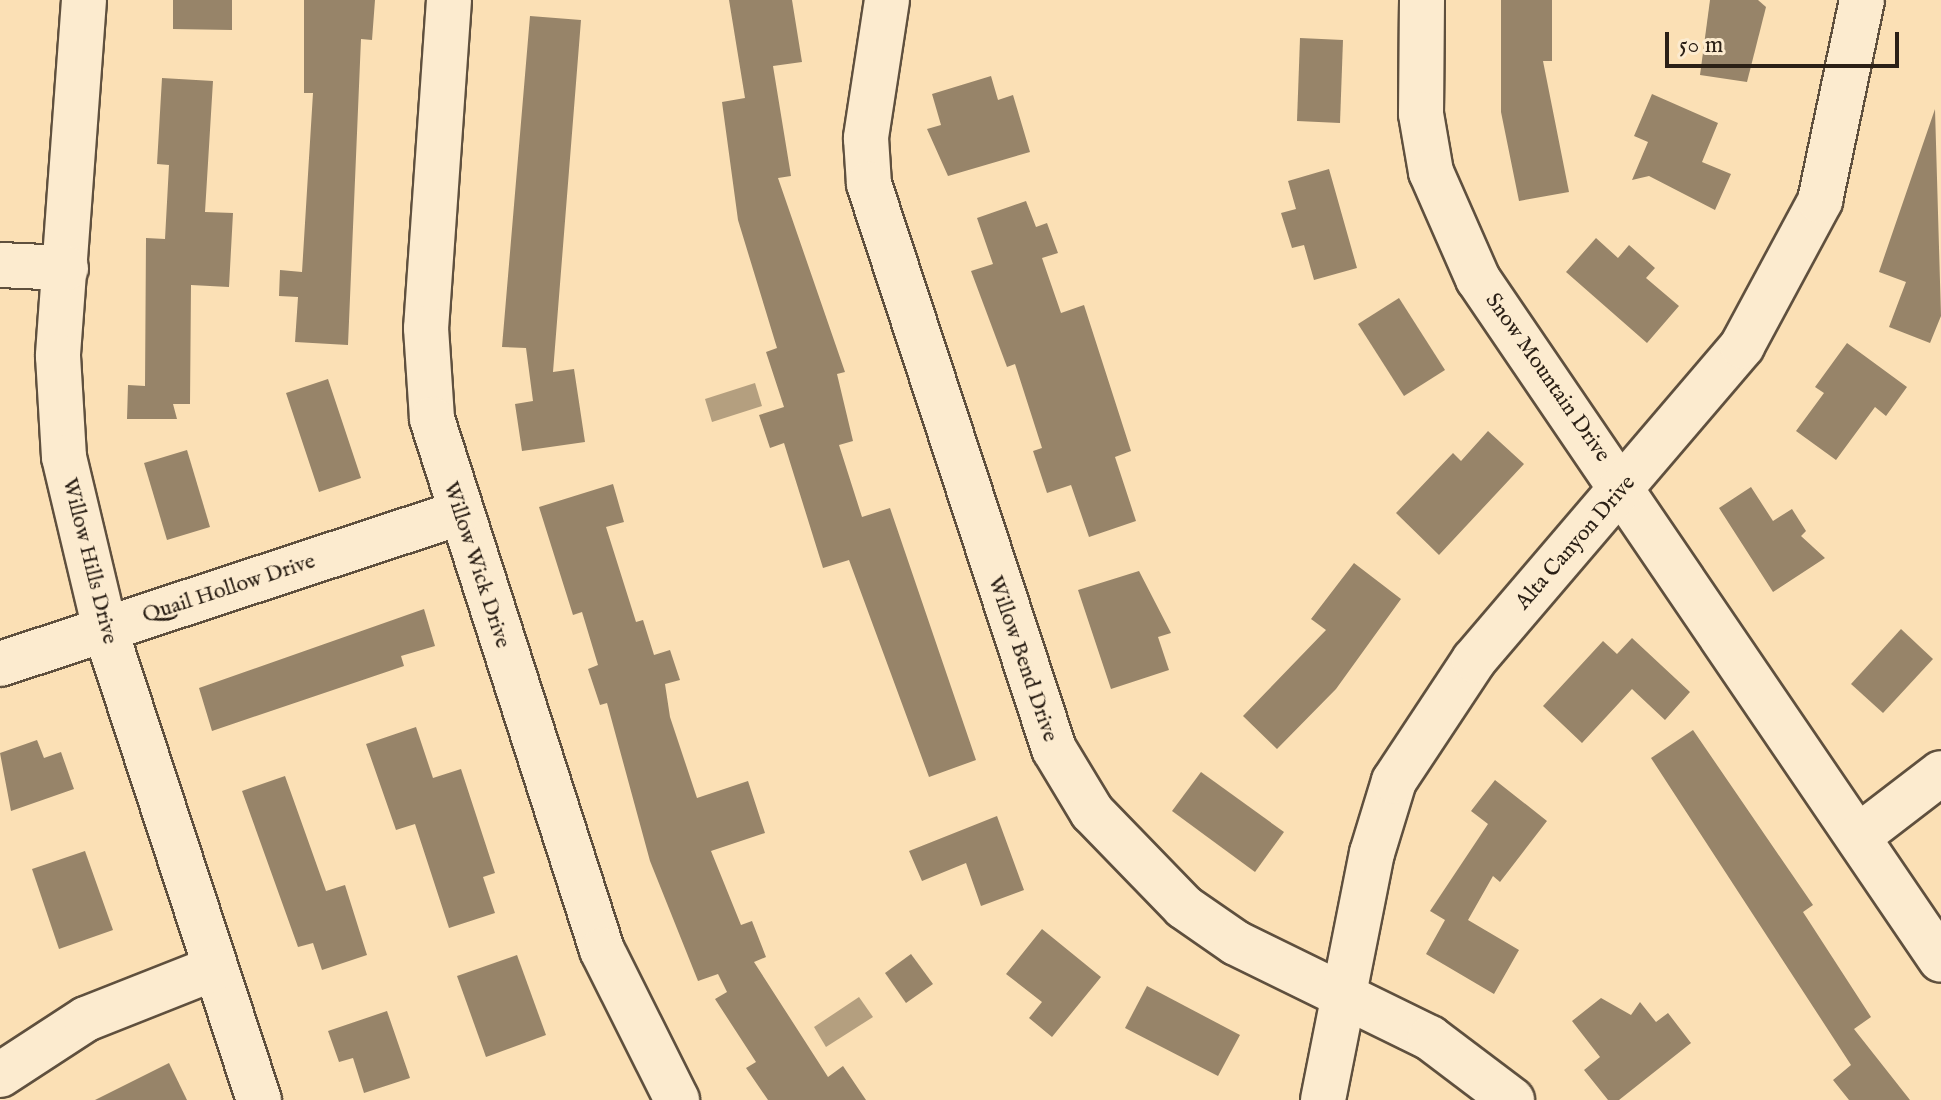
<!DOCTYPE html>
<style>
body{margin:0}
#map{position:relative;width:1941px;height:1100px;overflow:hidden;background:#fbe0b5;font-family:"IM FELL English",serif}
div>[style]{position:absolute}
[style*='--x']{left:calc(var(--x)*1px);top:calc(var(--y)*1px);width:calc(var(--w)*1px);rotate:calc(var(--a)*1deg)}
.water>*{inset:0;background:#b49f7f}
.building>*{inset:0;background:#978469}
.roads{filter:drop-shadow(2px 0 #5f503e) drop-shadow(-2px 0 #5f503e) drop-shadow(0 2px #5f503e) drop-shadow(0 -2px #5f503e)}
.minor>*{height:44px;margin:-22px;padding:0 22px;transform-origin:22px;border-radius:22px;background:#fcebcf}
span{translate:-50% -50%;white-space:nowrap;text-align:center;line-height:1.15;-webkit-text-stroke:7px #fcebcf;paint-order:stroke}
.street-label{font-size:22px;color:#2b2016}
.scale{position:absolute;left:1665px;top:32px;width:234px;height:36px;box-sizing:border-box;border:4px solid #2b2016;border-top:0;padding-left:10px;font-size:24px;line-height:28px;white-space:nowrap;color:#2b2016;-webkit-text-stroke:6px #fcebcf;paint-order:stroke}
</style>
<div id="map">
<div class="water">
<i style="clip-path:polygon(755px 383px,762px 406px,712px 422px,705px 399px)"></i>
<i style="clip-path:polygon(859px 997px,873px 1017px,826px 1047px,814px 1027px)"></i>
</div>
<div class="building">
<i style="clip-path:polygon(173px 0,232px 0,232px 30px,173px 29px)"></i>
<i style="clip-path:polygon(304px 0,375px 0,372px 40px,361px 39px,348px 345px,295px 342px,298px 297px,279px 296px,280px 270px,302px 272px,313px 93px,304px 93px)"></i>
<i style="clip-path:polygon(729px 0,792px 0,802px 62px,773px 66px,791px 176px,778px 178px,845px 372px,837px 374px,853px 441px,839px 445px,862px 517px,890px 508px,976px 760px,929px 777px,849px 560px,823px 568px,784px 443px,770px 448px,759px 415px,784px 407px,766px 352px,777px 348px,738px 220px,722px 102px,745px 98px)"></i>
<i style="clip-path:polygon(1501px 0,1552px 0,1552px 61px,1543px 61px,1569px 192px,1519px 201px,1501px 112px)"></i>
<i style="clip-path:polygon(1710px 0,1758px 0,1766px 7px,1747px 82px,1700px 75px)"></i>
<i style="clip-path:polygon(530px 16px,581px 20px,553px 372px,574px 369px,585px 442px,522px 451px,515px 404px,533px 401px,526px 348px,502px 347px)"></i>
<i style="clip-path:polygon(1300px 38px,1343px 40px,1340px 123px,1297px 121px)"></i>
<i style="clip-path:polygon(991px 76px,998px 100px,1013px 95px,1030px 152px,948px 176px,927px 129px,941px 125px,932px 94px)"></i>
<i style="clip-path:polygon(162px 78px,213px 81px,205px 212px,233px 213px,229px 287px,191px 285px,190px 404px,173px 404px,177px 419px,127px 419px,128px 385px,145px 386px,146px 238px,165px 239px,169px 165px,157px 164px)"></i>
<i style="clip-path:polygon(1652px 94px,1718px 123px,1702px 162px,1731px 174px,1715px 210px,1649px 176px,1632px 180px,1648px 142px,1634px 136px)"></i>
<i style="clip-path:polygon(1935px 109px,1941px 316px,1930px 343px,1889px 327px,1906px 282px,1879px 272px)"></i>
<i style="clip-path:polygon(1329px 169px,1357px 268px,1314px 280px,1304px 245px,1292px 248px,1281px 213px,1296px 209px,1288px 181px)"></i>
<i style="clip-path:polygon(1026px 201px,1036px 227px,1047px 223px,1058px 253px,1042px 258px,1061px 313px,1084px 305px,1131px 451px,1115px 457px,1136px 521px,1089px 537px,1071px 485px,1047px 493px,1033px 451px,1042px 448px,1015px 364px,1007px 367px,971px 271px,993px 264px,977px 218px)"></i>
<i style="clip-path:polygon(1596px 238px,1618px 258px,1629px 245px,1655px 268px,1646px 278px,1679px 306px,1647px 343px,1566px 272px)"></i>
<i style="clip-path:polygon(1399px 298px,1445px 370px,1404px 396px,1358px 324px)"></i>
<i style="clip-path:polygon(1847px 343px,1907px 387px,1886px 416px,1875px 407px,1836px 460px,1796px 431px,1824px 393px,1815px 387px)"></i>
<i style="clip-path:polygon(328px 379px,361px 478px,319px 492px,286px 393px)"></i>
<i style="clip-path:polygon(1488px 431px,1524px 464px,1439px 555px,1396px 513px,1453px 453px,1461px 461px)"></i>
<i style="clip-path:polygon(187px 450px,210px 527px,167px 540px,144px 463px)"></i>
<i style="clip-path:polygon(613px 484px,624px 522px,606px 527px,636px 622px,643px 620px,654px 655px,670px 650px,680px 680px,665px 684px,670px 717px,697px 798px,748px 781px,765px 833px,711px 851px,741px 925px,752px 921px,766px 957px,754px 962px,828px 1077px,843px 1066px,866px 1100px,768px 1100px,746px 1068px,756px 1062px,715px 999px,727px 992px,718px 974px,698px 981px,650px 861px,607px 703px,600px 705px,588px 669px,598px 665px,582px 612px,573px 615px,539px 507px)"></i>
<i style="clip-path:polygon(1751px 487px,1773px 521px,1792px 509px,1806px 531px,1801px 536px,1825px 558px,1773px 592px,1719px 508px)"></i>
<i style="clip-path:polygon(1354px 563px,1401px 599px,1336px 689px,1277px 749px,1243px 716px,1326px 630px,1311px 619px)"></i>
<i style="clip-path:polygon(1139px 571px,1171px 633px,1158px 637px,1169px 670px,1111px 689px,1078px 590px)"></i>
<i style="clip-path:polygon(424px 609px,435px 646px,401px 656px,404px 666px,212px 731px,199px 688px)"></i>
<i style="clip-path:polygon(1901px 629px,1933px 659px,1883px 713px,1851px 684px)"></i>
<i style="clip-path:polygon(1632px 638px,1690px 692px,1665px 720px,1632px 689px,1582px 743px,1543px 706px,1603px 641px,1617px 654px)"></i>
<i style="clip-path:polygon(416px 727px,433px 778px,461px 769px,495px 873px,483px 877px,495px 913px,449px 928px,415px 824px,396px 830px,366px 744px)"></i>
<i style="clip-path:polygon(1693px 730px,1813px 905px,1803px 912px,1871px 1017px,1854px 1029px,1910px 1100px,1849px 1100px,1833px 1080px,1851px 1065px,1651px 758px)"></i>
<i style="clip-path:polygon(37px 740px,44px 758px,61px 752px,74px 789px,11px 811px,0 753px)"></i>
<i style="clip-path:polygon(1201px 772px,1284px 832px,1255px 872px,1172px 811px)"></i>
<i style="clip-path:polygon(285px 776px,326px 891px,345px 885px,367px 955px,322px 970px,313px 943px,298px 947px,242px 791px)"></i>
<i style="clip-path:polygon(1495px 780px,1547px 821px,1500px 882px,1493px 876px,1468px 920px,1519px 950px,1494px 994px,1426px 954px,1445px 920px,1430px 911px,1488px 824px,1471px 811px)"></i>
<i style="clip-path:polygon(997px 816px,1024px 890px,981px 906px,966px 863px,922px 881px,909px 851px)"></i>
<i style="clip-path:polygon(85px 851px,113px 930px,59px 949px,32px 869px)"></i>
<i style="clip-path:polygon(1042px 929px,1101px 977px,1052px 1037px,1029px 1018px,1042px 1002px,1006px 974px)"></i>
<i style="clip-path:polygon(911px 954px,933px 984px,906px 1003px,885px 973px)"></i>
<i style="clip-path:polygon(517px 955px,546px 1035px,486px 1057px,457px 976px)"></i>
<i style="clip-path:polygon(1147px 986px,1240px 1035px,1218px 1076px,1125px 1028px)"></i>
<i style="clip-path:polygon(1601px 998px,1631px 1015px,1640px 1002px,1656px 1022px,1668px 1013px,1691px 1043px,1619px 1100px,1608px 1100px,1584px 1070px,1600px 1057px,1572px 1021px)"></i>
<i style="clip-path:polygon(387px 1011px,410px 1078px,364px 1093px,353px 1058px,339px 1062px,328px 1031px)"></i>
<i style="clip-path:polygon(169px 1063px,187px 1100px,95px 1100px)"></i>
</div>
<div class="roads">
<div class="minor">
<i style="--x:84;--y:0;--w:357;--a:94.2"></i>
<i style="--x:58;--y:356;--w:101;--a:86.6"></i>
<i style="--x:64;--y:457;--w:177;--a:76.6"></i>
<i style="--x:105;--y:629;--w:496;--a:71.9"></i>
<i style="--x:449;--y:0;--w:329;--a:94"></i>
<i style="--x:426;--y:328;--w:91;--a:86.2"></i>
<i style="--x:432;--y:419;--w:558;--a:72.25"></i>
<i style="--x:602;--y:950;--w:168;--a:63.4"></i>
<i style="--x:887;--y:0;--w:140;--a:98.7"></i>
<i style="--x:866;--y:138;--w:46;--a:86.3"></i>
<i style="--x:869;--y:184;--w:595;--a:71.87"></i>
<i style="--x:1054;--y:749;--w:74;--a:58.9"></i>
<i style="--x:1092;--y:812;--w:132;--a:45.9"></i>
<i style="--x:1184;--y:907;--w:63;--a:34.7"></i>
<i style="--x:1236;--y:943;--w:216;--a:26.1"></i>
<i style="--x:1430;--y:1038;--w:103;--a:37.1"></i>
<i style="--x:1422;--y:0;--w:114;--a:90.5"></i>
<i style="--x:1421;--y:114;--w:59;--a:80.2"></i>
<i style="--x:1431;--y:172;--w:117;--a:66.3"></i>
<i style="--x:1478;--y:279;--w:823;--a:55.79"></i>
<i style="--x:0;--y:265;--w:66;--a:2.6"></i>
<i style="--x:0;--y:664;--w:483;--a:-18.2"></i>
<i style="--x:1859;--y:836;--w:103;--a:-37.5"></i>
<i style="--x:0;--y:1075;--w:103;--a:-33.1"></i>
<i style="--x:86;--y:1019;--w:139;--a:-21.6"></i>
<i style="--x:1323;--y:1100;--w:252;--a:-78.8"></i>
<i style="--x:1372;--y:853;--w:75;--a:-73"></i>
<i style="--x:1394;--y:781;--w:145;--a:-56.5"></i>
<i style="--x:1474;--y:660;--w:413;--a:-49.5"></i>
<i style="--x:1742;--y:346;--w:165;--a:-61.7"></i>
<i style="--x:1820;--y:201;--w:205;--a:-78.2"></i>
</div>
</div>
<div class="street-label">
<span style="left:1547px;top:378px;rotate:55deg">Snow Mountain Drive</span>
<span style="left:1576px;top:543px;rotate:-49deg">Alta Canyon Drive</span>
<span style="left:89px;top:561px;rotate:76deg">Willow Hills Drive</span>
<span style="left:476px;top:565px;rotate:72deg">Willow Wick Drive</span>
<span style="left:229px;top:589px;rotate:-18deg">Quail Hollow Drive</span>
<span style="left:1022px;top:659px;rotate:71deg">Willow Bend Drive</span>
</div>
<div class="scale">50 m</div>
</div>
